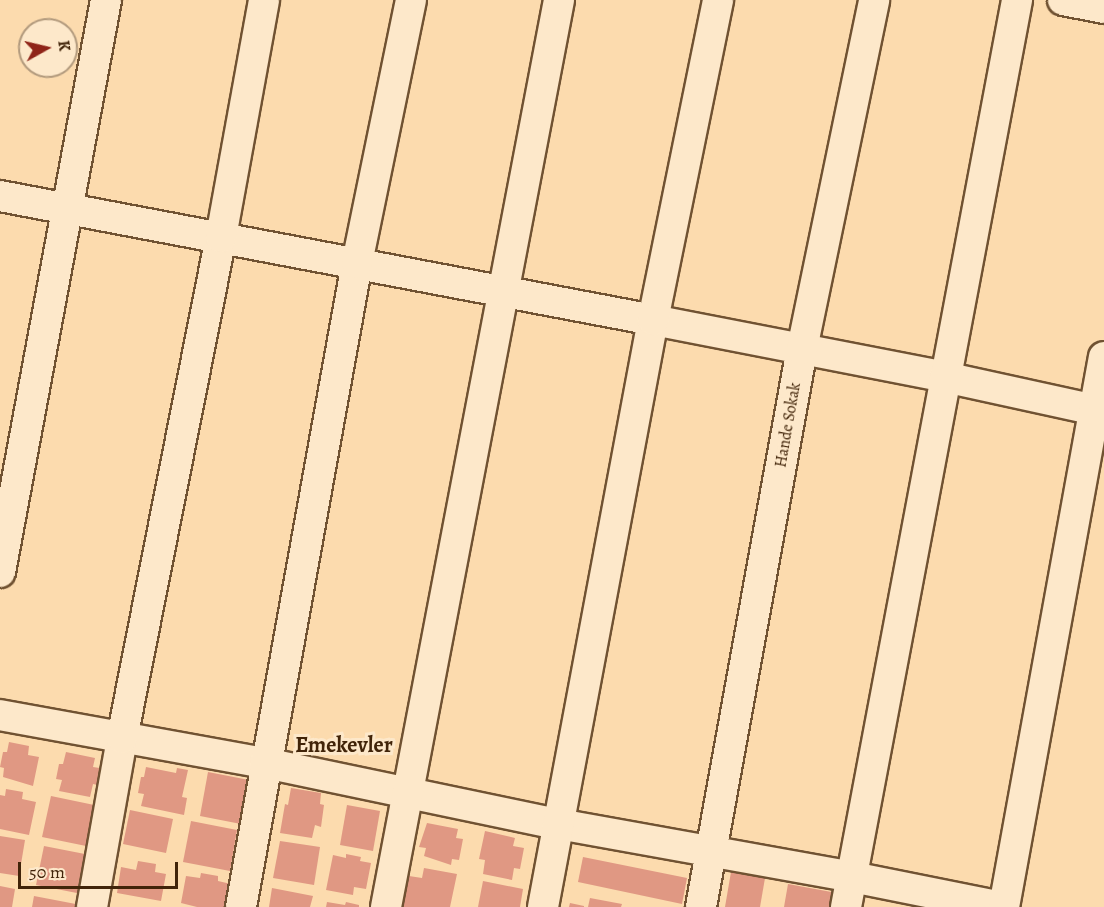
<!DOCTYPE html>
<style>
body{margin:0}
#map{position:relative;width:1104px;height:907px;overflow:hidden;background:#fcdbae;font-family:Alegreya,serif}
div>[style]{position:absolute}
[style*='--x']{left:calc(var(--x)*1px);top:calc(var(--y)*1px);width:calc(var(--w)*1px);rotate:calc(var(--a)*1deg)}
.building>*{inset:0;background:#e09883}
.roads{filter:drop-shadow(2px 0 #705232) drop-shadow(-2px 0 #705232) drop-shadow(0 2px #705232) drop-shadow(0 -2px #705232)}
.minor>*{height:30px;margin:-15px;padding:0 15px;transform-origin:15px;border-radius:15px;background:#fde8ca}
span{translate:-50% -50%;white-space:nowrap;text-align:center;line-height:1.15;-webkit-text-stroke:6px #fde8ca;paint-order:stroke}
.street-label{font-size:16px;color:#412409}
.district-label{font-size:22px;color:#412409;font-weight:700}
.north{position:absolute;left:18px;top:18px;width:60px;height:60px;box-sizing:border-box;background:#fde8ca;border:2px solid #b29a7d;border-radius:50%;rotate:82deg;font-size:16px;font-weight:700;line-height:24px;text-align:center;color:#412409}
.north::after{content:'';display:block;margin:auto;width:21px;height:27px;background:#8f2418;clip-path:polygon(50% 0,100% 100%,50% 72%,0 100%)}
.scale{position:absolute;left:18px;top:862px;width:160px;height:27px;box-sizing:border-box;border:3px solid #412409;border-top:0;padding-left:8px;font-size:18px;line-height:21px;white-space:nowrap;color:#412409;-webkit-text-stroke:4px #fde8ca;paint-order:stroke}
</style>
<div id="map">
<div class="building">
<i style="clip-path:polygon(9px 742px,29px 746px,28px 755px,39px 757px,33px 786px,3px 777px,4px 768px,0 767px,3px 752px,7px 752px)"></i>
<i style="clip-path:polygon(66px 752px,95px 758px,93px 767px,106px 769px,102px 786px,93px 784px,90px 797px,59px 791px,62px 780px,56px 779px,59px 764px,63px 764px)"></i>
<i style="clip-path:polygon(146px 767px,176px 773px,177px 768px,188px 770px,182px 797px,187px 798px,184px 815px,141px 806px,144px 794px,138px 793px,141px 777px,144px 777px)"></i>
<i style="clip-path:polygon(208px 772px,249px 780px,241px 824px,200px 816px)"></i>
<i style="clip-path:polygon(291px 788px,321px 793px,320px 804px,324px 805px,321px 827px,315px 825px,312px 838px,280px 833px,285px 804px,288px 805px)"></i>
<i style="clip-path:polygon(6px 789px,23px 792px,22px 799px,36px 802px,29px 835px,0 829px,0 795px,5px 796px)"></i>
<i style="clip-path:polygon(51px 796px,99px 806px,91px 847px,42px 837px)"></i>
<i style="clip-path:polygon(347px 805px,380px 811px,373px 851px,340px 845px)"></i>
<i style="clip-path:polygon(130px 810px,173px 819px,166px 853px,123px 844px)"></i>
<i style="clip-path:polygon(191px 821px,237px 830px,230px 871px,183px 862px)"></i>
<i style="clip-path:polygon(427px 823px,458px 829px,456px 838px,463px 839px,459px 860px,452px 859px,451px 865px,424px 856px,426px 848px,419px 847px)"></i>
<i style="clip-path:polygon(485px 831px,515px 838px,513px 846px,524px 848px,520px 869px,514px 868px,512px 880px,483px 874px,485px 860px,479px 859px)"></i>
<i style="clip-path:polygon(0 836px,25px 840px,19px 876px,0 873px)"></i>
<i style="clip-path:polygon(280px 841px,320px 847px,314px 885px,273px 878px)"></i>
<i style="clip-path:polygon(44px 846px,90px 855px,82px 894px,36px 885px)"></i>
<i style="clip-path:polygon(346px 854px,361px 857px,360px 861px,371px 863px,366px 889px,354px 887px,353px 895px,326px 890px,333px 855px,346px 858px)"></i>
<i style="clip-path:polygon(583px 857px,687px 878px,682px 904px,578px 882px)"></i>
<i style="clip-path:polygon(138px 861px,156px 864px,155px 872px,166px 874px,161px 901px,117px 893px,121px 867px,136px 870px)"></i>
<i style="clip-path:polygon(424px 868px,457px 874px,450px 907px,403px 907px,409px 876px,422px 878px)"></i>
<i style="clip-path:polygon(731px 872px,765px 878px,760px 907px,725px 907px)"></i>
<i style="clip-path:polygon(201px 873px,218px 876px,218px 881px,231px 884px,227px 907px,197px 907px,181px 903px,186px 876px,200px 878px)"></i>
<i style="clip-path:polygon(483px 881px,523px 889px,520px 907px,478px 907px)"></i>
<i style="clip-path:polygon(788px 884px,837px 893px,835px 907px,784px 907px)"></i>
<i style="clip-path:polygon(0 886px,15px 889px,12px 907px,0 907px)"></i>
<i style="clip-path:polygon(272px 888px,313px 896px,310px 907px,269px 907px)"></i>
<i style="clip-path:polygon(34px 896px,81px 905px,80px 907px,32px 907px)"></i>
<i style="clip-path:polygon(590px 898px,622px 904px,621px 907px,588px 907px)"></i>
<i style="clip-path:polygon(327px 902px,345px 905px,346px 902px,359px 905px,359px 907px,326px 907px)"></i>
<i style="clip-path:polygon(570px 903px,584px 906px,584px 907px,569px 907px)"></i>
</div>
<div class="roads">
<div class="minor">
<i style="--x:1063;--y:0;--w:42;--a:11"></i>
<i style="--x:0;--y:196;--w:665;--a:10.75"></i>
<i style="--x:653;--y:320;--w:298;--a:11"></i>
<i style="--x:945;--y:377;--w:163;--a:12.4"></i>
<i style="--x:0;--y:572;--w:582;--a:-79.5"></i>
<i style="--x:0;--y:715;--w:269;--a:10.3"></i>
<i style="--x:265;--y:763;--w:299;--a:11.8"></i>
<i style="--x:558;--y:824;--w:299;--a:10.2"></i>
<i style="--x:852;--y:877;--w:153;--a:11.3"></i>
<i style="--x:92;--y:907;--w:172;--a:-79.9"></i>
<i style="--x:122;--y:738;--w:511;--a:-78.82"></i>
<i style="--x:221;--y:237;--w:241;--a:-79.7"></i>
<i style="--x:241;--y:907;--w:654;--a:-79.79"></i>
<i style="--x:357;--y:263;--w:268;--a:-78.4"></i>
<i style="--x:386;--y:907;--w:923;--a:-79.2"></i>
<i style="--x:543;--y:907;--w:597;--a:-79.39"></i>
<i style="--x:653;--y:320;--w:327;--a:-78.5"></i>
<i style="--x:701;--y:907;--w:567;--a:-79.74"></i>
<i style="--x:802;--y:349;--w:356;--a:-78.3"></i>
<i style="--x:846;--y:907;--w:923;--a:-79.32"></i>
<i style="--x:1004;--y:907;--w:559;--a:-79.7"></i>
</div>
</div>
<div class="street-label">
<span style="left:788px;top:425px;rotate:-80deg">Hande Sokak</span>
</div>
<div class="district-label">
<span style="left:344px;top:746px">Emekevler</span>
</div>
<div class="north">K</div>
<div class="scale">50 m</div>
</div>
